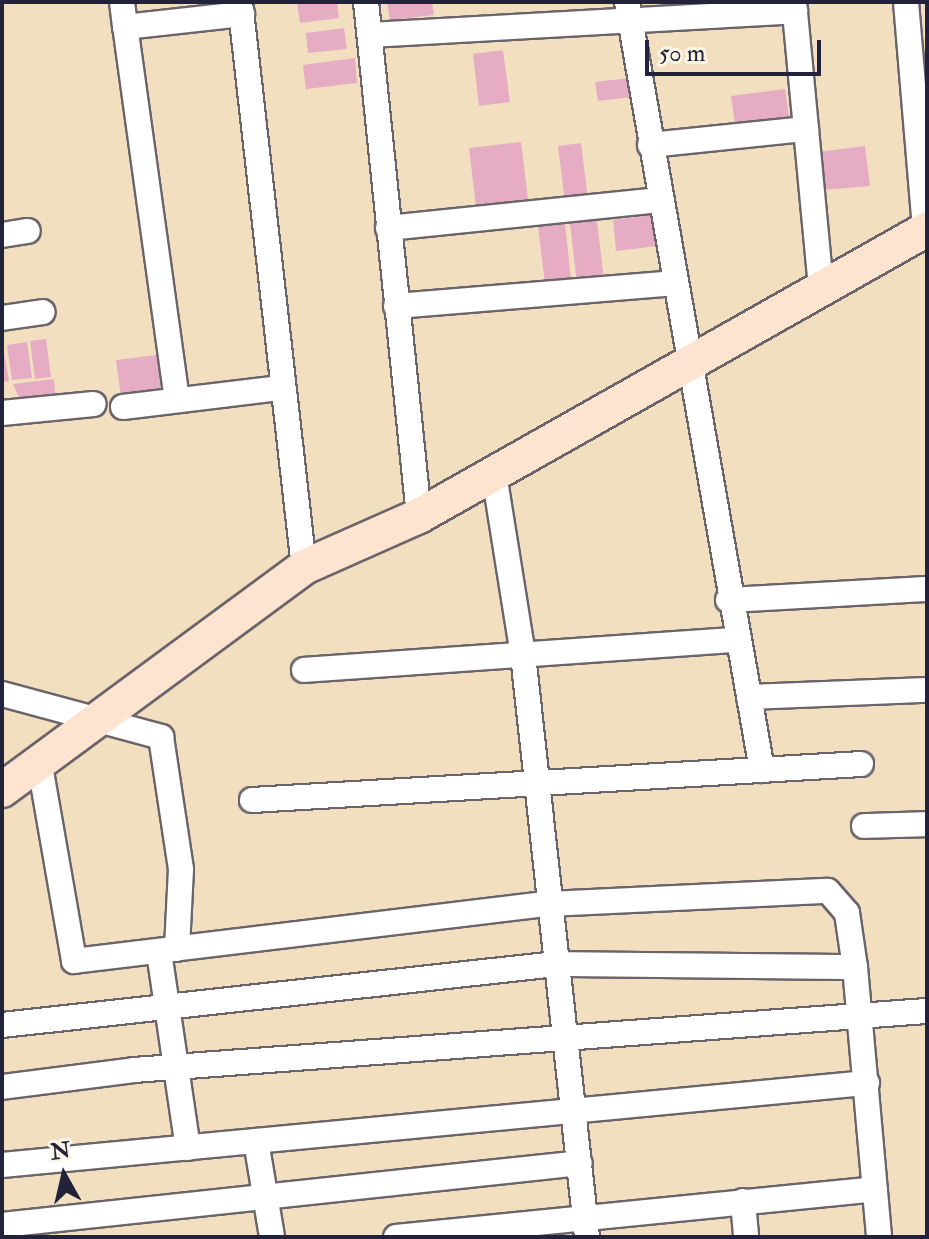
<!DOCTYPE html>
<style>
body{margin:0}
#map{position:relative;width:929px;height:1239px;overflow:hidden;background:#f2dfc0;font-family:"IM FELL Double Pica",serif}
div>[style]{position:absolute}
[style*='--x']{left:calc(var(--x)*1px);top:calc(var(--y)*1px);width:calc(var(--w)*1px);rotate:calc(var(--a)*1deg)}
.building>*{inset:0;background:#e5acc3}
.roads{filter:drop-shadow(2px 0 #6b646a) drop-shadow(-2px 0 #6b646a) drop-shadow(0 2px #6b646a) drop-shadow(0 -2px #6b646a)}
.street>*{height:24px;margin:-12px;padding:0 12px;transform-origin:12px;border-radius:12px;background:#fff}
.secondary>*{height:34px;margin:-17px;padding:0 17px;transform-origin:17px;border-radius:17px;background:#fde4d0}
span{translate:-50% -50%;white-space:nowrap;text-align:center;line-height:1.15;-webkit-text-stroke:8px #fcf5e5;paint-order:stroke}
.frame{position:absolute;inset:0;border:4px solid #22223b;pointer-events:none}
.north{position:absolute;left:24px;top:1135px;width:80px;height:80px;-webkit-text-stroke:6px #fcf5e5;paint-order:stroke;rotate:352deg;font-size:22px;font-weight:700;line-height:32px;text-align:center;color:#22223b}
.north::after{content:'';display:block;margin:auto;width:28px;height:36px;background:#22223b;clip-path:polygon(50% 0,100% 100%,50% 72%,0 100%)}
.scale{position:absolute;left:645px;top:40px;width:176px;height:36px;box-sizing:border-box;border:4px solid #22223b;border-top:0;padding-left:10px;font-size:24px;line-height:28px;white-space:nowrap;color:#22223b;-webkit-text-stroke:6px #fcf5e5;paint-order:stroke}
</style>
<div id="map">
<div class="building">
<i style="clip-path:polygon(297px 2px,337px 2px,339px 18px,300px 23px)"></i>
<i style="clip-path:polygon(387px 2px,432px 2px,434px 15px,390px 20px)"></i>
<i style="clip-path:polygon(344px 28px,347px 49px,308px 53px,306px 33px)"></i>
<i style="clip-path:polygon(503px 50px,510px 102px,479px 106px,473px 54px)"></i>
<i style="clip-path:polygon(355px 58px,357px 83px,306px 89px,303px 65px)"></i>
<i style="clip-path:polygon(630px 78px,632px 97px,598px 101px,595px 82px)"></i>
<i style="clip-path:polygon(785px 89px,789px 117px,735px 124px,731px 96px)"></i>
<i style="clip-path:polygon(521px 142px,528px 199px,476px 206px,469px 148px)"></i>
<i style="clip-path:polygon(581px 143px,588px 200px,565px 202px,558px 146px)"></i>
<i style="clip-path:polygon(865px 146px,870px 186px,823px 190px,819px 152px)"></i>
<i style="clip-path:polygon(596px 213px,604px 280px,577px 283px,569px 216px)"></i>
<i style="clip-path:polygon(653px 215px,657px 246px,616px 251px,613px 220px)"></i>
<i style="clip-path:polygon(565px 223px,571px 280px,545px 284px,538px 226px)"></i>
<i style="clip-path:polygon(46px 339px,51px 377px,35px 379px,30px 341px)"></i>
<i style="clip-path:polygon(2px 341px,9px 381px,2px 382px)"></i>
<i style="clip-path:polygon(27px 342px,32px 378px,12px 380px,7px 345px)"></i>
<i style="clip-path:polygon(157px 355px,161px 393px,121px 398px,116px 360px)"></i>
<i style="clip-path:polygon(54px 379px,56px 403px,21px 402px,13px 384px)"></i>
</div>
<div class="roads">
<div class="street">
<i style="--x:122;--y:2;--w:25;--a:83"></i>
<i style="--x:240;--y:2;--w:569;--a:83.54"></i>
<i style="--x:366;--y:2;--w:517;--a:84.11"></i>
<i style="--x:627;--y:2;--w:780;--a:80.03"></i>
<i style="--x:794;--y:2;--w:289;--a:84.6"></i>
<i style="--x:906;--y:2;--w:229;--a:85.2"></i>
<i style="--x:370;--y:35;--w:426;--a:-3.2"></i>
<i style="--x:650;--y:145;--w:157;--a:-5.9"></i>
<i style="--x:388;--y:228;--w:273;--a:-5.9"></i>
<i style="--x:2;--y:235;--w:26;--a:-9"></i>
<i style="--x:396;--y:306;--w:278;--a:-4.7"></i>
<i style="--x:2;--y:318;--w:41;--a:-8.3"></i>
<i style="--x:177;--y:400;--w:377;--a:-97.9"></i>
<i style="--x:125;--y:27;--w:118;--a:-6.3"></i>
<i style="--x:123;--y:407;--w:159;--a:-6.9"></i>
<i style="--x:2;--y:413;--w:92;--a:-5.6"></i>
<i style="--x:494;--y:474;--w:183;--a:80.9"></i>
<i style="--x:523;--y:655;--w:586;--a:83.72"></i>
<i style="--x:728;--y:600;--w:199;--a:-3.2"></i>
<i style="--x:304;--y:670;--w:432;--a:-4"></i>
<i style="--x:2;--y:694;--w:165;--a:15.1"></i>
<i style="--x:161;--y:737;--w:134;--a:81.4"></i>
<i style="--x:181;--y:869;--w:80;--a:92.9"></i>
<i style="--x:749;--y:697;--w:178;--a:-2.3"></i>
<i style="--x:39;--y:760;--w:204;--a:80.1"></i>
<i style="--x:74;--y:961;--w:477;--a:-6.9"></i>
<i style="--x:548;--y:904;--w:280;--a:-2.7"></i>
<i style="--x:828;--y:891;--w:29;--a:49"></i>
<i style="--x:847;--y:913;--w:55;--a:81.6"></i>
<i style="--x:855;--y:967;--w:271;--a:84.9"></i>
<i style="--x:252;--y:800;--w:610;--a:-3.38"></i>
<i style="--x:864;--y:826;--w:63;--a:-1.8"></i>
<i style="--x:159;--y:952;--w:198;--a:81.6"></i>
<i style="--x:2;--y:1025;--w:557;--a:-6.28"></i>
<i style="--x:556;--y:964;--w:299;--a:0.6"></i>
<i style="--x:2;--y:1087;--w:133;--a:-7.3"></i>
<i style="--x:134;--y:1070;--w:795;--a:-4.26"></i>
<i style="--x:256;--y:1141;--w:97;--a:80.5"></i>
<i style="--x:2;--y:1165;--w:869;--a:-5.42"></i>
<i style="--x:743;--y:1201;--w:36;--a:85"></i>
<i style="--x:2;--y:1225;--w:581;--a:-6.12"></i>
<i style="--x:396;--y:1237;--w:481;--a:-5.7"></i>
</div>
<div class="secondary">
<i style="--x:2;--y:790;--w:375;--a:-36.4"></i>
<i style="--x:304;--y:567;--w:126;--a:-23.9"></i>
<i style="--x:419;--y:516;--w:583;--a:-29.46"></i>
</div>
</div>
<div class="frame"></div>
<div class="north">N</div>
<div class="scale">50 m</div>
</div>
